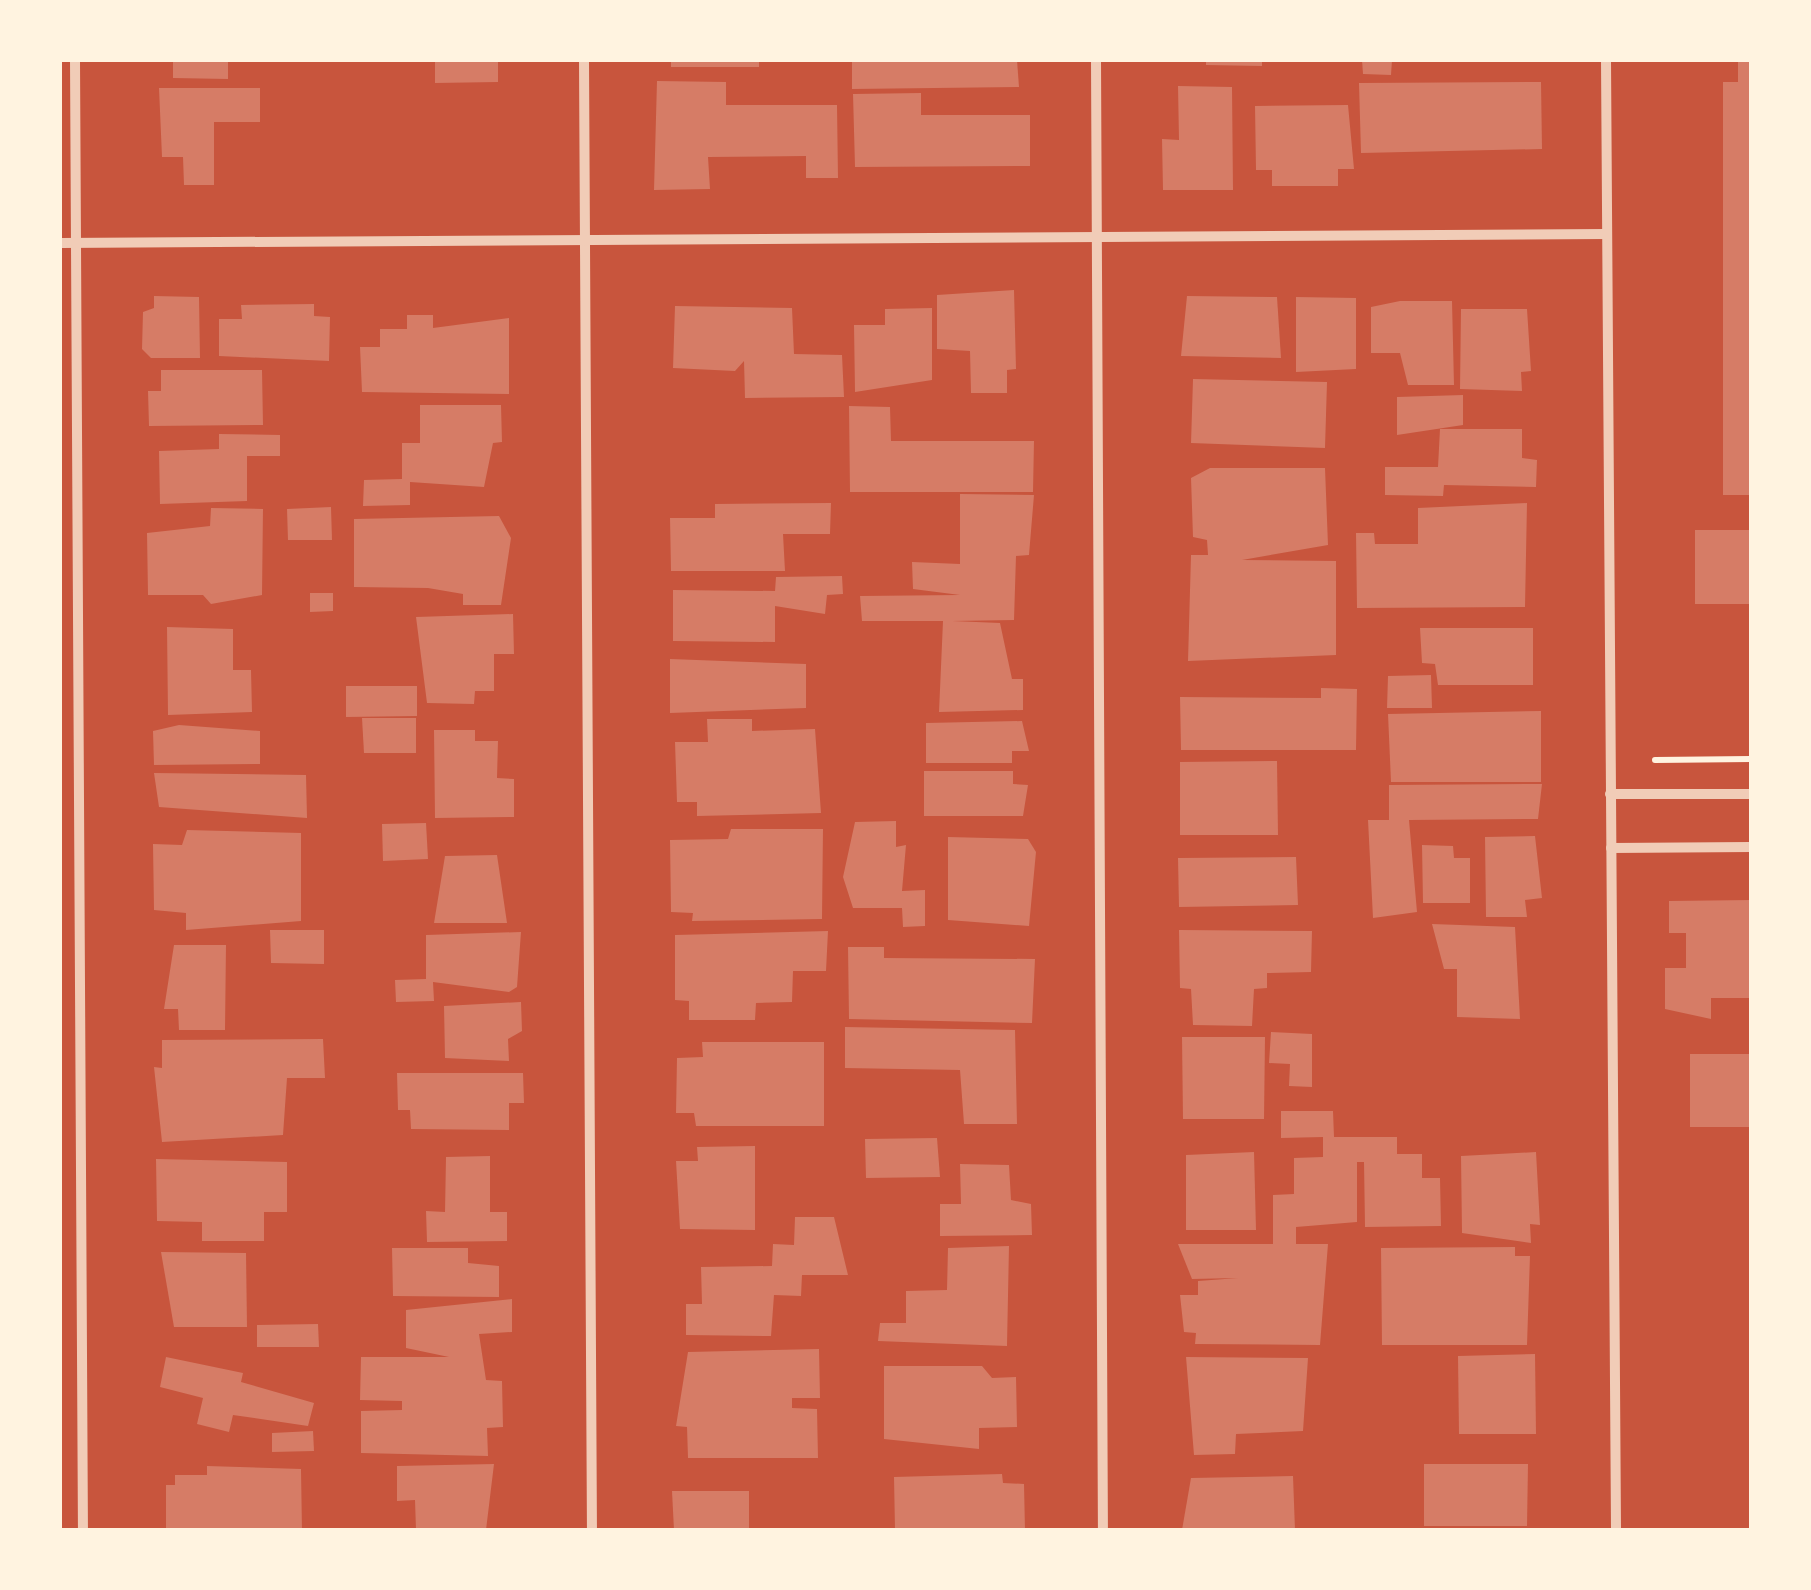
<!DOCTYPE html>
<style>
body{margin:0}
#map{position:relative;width:1811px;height:1590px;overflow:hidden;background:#c8553d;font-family:Helvetica,sans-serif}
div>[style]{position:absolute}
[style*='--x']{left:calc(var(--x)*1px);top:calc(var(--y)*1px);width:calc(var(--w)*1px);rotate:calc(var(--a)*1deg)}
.building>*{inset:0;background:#d67c66}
.path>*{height:6px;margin:-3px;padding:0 3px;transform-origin:3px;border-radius:3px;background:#fff3e0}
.minor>*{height:10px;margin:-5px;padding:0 5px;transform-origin:5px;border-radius:5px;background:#f1ccb7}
span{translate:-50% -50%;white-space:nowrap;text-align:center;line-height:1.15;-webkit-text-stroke:8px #fff3e0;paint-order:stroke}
.frame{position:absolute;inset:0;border:62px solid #fff3e0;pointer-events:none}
</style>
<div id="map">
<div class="building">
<i style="clip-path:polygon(173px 60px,228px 60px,228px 79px,173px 78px)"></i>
<i style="clip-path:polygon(435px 60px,498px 60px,498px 82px,435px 83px)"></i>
<i style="clip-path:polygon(671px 60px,759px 60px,759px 67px,671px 67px)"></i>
<i style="clip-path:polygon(852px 60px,1017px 60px,1019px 87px,852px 89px)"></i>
<i style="clip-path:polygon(1206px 60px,1262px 60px,1262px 66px,1206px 65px)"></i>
<i style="clip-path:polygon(1362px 60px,1392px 60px,1391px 75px,1363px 74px)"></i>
<i style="clip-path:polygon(1738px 60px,1751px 60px,1751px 495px,1723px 495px,1723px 82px,1738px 82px)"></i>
<i style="clip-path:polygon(657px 81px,726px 82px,726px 105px,837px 105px,838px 178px,806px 178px,806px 156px,708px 157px,710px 189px,654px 190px)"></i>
<i style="clip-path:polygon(1541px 82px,1542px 149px,1361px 153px,1359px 83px)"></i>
<i style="clip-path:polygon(1178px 86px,1232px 87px,1233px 190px,1163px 190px,1162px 139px,1179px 140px)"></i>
<i style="clip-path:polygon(159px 88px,260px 88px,260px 122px,214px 122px,214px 185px,184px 185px,183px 157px,162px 157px)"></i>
<i style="clip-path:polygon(921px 93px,921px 115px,1030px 115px,1030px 166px,855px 167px,853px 94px)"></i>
<i style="clip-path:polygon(1348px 105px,1354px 169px,1338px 169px,1338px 186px,1272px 186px,1272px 170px,1256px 170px,1255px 106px)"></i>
<i style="clip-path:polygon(1014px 290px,1016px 369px,1007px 370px,1007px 393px,971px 393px,970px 351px,937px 349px,937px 295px)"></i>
<i style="clip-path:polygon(154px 296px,199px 297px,200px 358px,151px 358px,142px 349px,143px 312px,154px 308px)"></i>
<i style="clip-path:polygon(1187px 296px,1277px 297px,1281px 358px,1181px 356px)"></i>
<i style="clip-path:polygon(1296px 297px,1356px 298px,1356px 369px,1296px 372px)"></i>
<i style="clip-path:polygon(1400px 301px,1452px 301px,1454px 385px,1408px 385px,1400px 353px,1371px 353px,1371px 307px)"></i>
<i style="clip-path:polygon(314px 304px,314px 316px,330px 317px,329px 361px,219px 356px,219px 319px,242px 319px,241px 305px)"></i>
<i style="clip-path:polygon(675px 306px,792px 308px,794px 354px,842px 355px,844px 397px,745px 398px,744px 361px,735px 371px,673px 368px)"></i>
<i style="clip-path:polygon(932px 308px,932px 380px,855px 392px,854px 325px,885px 325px,885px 309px)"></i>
<i style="clip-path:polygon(1461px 309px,1527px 309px,1531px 371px,1521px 372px,1522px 391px,1460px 389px)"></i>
<i style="clip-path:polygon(407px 315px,433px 315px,433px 328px,509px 318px,509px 394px,362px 392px,360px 347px,380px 347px,380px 329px,407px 329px)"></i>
<i style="clip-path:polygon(161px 370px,262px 370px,263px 425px,149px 426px,148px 391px,161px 391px)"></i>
<i style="clip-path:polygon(1193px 379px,1327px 382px,1325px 448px,1191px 443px)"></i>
<i style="clip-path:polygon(1463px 395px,1463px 425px,1397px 435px,1397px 397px)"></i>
<i style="clip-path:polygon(420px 405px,501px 405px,502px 442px,493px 443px,484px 487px,410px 482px,410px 505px,363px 506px,364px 480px,402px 479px,402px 443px,420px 443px)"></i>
<i style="clip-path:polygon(849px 406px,890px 407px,891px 441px,1034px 441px,1033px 492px,850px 492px)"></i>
<i style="clip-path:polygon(1440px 429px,1522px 429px,1522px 458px,1537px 460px,1536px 487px,1444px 485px,1443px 496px,1385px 495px,1385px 467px,1438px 467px)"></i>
<i style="clip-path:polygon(219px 434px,280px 435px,280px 456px,247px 456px,247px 501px,160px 504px,159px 451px,219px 449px)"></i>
<i style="clip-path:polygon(1210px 468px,1325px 468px,1328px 545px,1242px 560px,1336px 561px,1336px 655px,1188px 661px,1191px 555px,1208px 555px,1207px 540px,1193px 537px,1191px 478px)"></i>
<i style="clip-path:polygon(960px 494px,1034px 495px,1029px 555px,1016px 556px,1014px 620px,952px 621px,1000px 623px,1012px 679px,1023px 679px,1023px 710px,939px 712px,943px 621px,862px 621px,860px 596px,960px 595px,913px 589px,912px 562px,960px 564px)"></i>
<i style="clip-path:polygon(831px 503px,830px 534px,783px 534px,785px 571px,671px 571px,670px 518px,715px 518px,715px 504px)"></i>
<i style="clip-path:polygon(1527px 503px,1525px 607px,1357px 608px,1356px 533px,1374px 533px,1375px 544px,1418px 544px,1418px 508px)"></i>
<i style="clip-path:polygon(331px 507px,332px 540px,288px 540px,287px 509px)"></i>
<i style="clip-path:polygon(211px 508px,263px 509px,262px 595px,211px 604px,203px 595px,148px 595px,147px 533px,210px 526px)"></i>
<i style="clip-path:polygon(499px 516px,511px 538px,501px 605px,463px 605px,463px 594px,428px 588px,354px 587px,354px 519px)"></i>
<i style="clip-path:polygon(1695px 530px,1751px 530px,1751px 604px,1695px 604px)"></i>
<i style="clip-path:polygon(842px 576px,843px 594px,827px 595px,825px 614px,775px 606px,775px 642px,673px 641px,673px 590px,775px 591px,776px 577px)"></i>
<i style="clip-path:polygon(310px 593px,333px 593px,333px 611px,310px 612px)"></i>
<i style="clip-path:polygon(513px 614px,514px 654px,494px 654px,494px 691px,475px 691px,474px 704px,427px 703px,416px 617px)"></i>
<i style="clip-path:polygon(167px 627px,233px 629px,233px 670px,251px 670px,252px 712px,168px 715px)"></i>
<i style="clip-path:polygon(1420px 628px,1533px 628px,1533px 685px,1438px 685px,1435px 664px,1422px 663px)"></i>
<i style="clip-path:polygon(670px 659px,806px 664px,806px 708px,670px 713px)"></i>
<i style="clip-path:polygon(1431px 675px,1432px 708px,1387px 708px,1388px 676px)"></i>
<i style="clip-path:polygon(346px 686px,417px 686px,417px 716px,346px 717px)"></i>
<i style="clip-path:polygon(1321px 688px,1357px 689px,1356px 750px,1181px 750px,1180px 697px,1321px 698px)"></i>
<i style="clip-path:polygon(1541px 711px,1541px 782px,1391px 782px,1388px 714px)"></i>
<i style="clip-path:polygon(362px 718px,416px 718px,416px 753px,364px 753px)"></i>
<i style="clip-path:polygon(707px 719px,752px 719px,752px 731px,815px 729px,821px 813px,697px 816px,697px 802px,677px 802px,675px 742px,708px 742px)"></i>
<i style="clip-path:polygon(1022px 721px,1029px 751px,1012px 751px,1012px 763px,926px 763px,926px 723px)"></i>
<i style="clip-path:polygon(179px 725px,260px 731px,260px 764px,154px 765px,153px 731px)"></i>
<i style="clip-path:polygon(434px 730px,475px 730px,475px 741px,498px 741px,497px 778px,514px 779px,514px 817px,435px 818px)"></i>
<i style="clip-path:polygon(1277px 761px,1278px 835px,1180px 835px,1180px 762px)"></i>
<i style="clip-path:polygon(924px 771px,1013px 771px,1013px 784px,1028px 785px,1023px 816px,924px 816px)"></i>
<i style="clip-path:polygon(154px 773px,306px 775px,307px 818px,159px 807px)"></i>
<i style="clip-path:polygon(1542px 784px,1538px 819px,1409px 820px,1417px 912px,1373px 918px,1368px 820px,1389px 820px,1389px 785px)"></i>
<i style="clip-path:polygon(896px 821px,896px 847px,906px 845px,902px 891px,925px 890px,925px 926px,903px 927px,902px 908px,853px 908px,843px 877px,855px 822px)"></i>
<i style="clip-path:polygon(426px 823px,428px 859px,383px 861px,382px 824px)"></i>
<i style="clip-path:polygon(731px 829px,823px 829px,822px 919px,692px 921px,693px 913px,671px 912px,670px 840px,728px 839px)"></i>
<i style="clip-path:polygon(187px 830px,301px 833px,301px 921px,186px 930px,186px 913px,154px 910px,153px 844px,182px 845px)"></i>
<i style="clip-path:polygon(1535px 836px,1542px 898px,1525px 900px,1527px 917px,1486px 917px,1485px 837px)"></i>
<i style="clip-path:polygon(948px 837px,1028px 839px,1036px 852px,1029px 926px,948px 920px)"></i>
<i style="clip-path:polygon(1422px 845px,1453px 846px,1454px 858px,1470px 858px,1470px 903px,1423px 903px)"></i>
<i style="clip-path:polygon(497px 855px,507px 923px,434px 923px,445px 856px)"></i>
<i style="clip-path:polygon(1296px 857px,1298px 905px,1179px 907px,1178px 858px)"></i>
<i style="clip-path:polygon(1751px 900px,1751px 998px,1711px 998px,1711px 1019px,1665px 1009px,1665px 968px,1686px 968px,1686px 933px,1669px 933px,1669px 901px)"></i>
<i style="clip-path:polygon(1432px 924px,1515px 927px,1520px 1019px,1457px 1017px,1457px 969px,1444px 969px)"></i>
<i style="clip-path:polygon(270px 930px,324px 930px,324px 964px,271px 963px)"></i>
<i style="clip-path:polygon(1179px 930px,1312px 931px,1311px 972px,1267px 973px,1267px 988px,1254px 989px,1252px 1026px,1193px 1025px,1191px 989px,1180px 988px)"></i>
<i style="clip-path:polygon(828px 931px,826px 971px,793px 971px,792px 1002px,756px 1003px,755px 1020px,689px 1020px,689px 1001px,675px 1000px,675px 935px)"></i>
<i style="clip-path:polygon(521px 932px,517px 987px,509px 992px,433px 982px,434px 1001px,396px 1002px,395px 980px,426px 979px,426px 935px)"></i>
<i style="clip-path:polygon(174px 945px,226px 945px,225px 1030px,179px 1030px,178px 1009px,164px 1009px)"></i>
<i style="clip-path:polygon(848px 947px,884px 947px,884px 958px,1035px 959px,1032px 1023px,849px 1019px)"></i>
<i style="clip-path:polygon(521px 1002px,522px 1031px,508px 1039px,509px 1061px,445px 1058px,444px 1006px)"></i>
<i style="clip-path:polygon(845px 1027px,1015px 1030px,1017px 1124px,964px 1124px,960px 1070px,845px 1068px)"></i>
<i style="clip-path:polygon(1271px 1032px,1312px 1034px,1312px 1087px,1289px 1086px,1290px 1064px,1269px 1063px)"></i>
<i style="clip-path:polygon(1182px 1037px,1265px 1037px,1264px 1119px,1183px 1119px)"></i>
<i style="clip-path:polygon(323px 1039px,325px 1078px,287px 1078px,283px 1135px,162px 1142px,154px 1067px,162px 1068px,162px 1040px)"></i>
<i style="clip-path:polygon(702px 1042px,824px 1042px,824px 1126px,696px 1126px,694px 1113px,676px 1113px,677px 1058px,703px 1057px)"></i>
<i style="clip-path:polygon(1690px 1054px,1751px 1054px,1751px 1127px,1690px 1127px)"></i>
<i style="clip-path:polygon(397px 1073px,523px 1073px,524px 1103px,509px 1103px,509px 1130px,411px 1129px,410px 1110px,398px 1110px)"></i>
<i style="clip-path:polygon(1281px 1111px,1333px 1111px,1334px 1137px,1397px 1137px,1397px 1154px,1422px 1154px,1422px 1178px,1440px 1178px,1441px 1226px,1365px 1227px,1364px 1162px,1357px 1162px,1357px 1222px,1296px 1227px,1296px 1244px,1328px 1244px,1320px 1345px,1195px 1344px,1196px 1333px,1184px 1332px,1180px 1295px,1198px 1295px,1198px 1281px,1238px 1278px,1192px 1279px,1178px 1244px,1273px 1244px,1273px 1195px,1294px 1194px,1294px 1158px,1323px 1157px,1323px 1137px,1281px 1138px)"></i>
<i style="clip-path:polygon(937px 1138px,940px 1177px,866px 1178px,865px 1139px)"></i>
<i style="clip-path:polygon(755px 1146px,755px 1230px,680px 1229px,676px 1161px,698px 1161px,697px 1147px)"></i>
<i style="clip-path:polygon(1254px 1152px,1256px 1230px,1186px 1230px,1186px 1155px)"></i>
<i style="clip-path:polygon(1536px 1152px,1540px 1225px,1530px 1224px,1531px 1243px,1462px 1233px,1461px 1156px)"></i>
<i style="clip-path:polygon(490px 1156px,490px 1212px,507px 1212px,507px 1241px,427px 1242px,426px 1211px,445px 1212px,446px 1157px)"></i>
<i style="clip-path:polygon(156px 1159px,287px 1162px,287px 1212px,264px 1212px,264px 1241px,202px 1241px,202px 1222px,157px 1221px)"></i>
<i style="clip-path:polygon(960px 1164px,1009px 1165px,1011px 1200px,1031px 1204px,1032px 1235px,940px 1236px,940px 1204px,961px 1204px)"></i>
<i style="clip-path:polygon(795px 1217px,834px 1217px,848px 1275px,802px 1275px,801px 1296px,774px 1295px,771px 1336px,686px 1335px,686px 1304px,702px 1304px,701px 1267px,772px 1266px,773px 1244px,794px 1245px)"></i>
<i style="clip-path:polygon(1009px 1246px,1007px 1346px,878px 1341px,880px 1323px,906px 1323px,906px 1291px,947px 1290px,948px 1248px)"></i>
<i style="clip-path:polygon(1515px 1247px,1515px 1256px,1530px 1256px,1527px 1345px,1382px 1345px,1381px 1248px)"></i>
<i style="clip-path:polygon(392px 1248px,468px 1248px,468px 1263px,499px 1266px,499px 1297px,393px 1296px)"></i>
<i style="clip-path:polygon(161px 1252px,246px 1253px,247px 1327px,174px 1327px)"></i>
<i style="clip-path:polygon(512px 1299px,512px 1332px,479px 1334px,486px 1380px,502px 1381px,503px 1427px,487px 1428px,488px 1456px,361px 1453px,361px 1411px,402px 1410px,402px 1401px,360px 1400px,361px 1357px,449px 1357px,406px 1348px,406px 1310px)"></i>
<i style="clip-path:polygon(318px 1324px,319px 1347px,257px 1347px,257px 1325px)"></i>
<i style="clip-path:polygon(819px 1349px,820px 1398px,792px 1398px,792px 1408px,817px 1409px,818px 1458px,688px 1458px,687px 1427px,676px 1426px,688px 1352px)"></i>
<i style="clip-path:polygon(1535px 1354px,1536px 1434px,1459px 1434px,1458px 1356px)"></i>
<i style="clip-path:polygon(166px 1357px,243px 1373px,241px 1382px,314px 1403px,308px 1426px,233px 1415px,229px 1432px,197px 1424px,203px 1398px,160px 1387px)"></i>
<i style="clip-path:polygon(1186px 1357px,1308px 1358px,1303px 1431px,1236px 1434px,1235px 1454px,1194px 1455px)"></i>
<i style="clip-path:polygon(884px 1366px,982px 1366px,992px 1378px,1016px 1377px,1017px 1427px,979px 1428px,979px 1449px,884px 1439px)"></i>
<i style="clip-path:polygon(313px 1431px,314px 1451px,272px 1452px,272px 1433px)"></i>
<i style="clip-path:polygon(494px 1464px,486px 1530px,416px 1530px,415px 1500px,397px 1501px,397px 1466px)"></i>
<i style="clip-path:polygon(1424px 1464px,1528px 1464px,1527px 1526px,1424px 1526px)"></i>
<i style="clip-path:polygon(207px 1466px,301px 1469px,302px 1530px,166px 1530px,166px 1485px,175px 1485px,175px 1475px,207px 1475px)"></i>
<i style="clip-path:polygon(1002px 1474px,1003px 1483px,1024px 1484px,1025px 1530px,895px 1530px,894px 1477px)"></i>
<i style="clip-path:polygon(1293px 1476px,1295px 1530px,1182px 1530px,1191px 1478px)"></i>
<i style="clip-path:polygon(672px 1491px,749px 1491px,749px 1530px,674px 1530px)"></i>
</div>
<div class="path">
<i style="--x:1655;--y:760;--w:96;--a:-0.6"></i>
</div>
<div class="minor">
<i style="--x:75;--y:60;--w:1470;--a:89.69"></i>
<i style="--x:584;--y:60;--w:1470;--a:89.69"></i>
<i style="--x:1096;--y:60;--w:1470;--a:89.73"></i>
<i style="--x:1606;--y:60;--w:1470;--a:89.61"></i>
<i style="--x:60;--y:243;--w:1547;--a:-0.33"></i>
<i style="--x:1610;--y:794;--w:141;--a:0"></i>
<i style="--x:1611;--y:848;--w:140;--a:-0.4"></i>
</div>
<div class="frame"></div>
</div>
